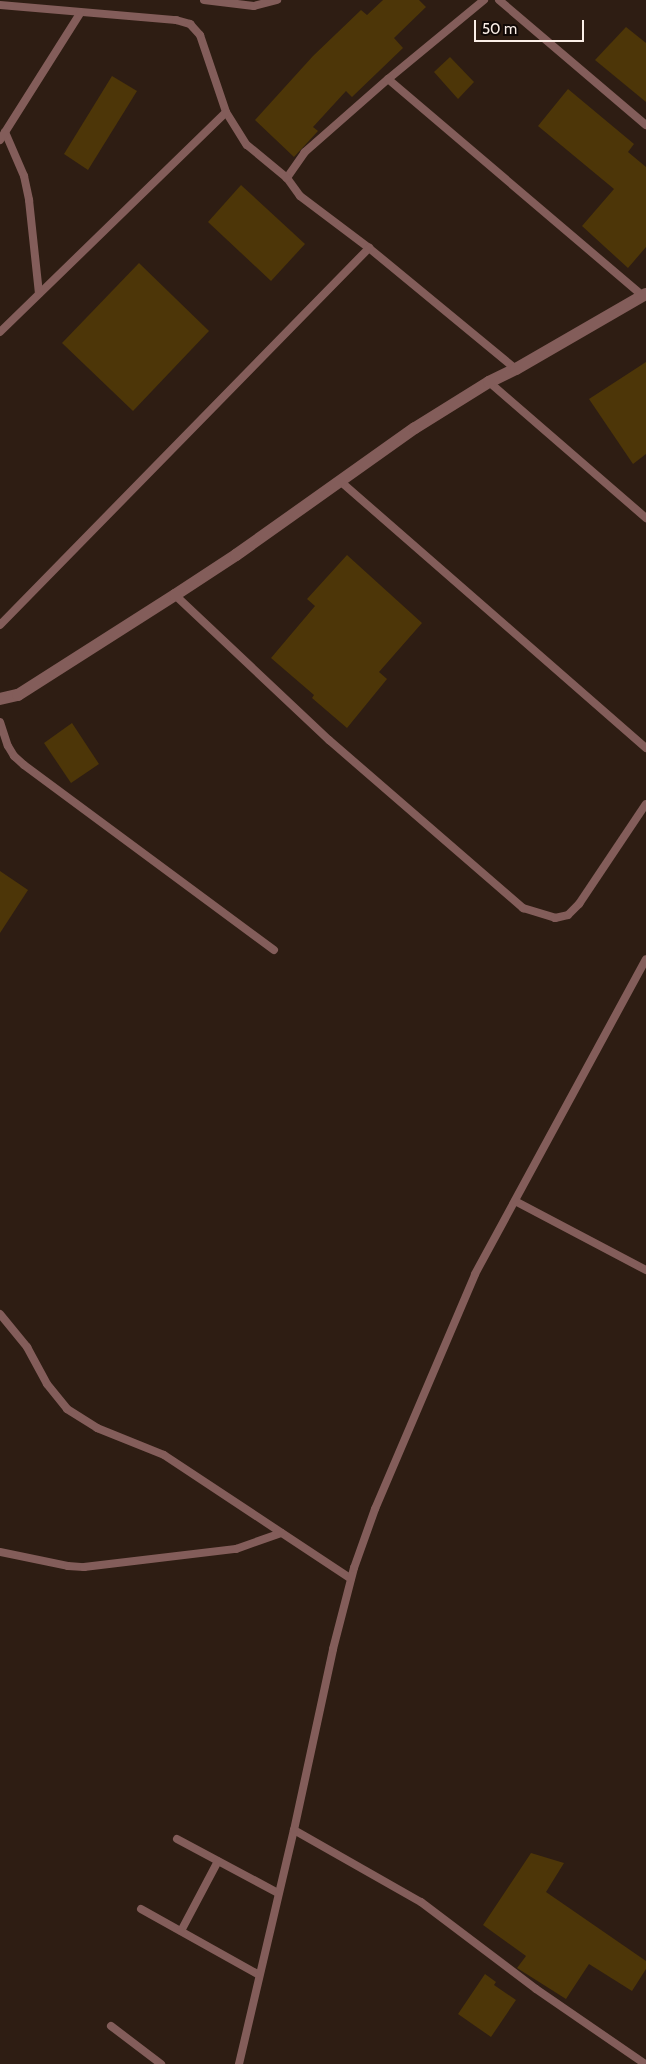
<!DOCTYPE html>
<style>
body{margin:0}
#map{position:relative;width:646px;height:2064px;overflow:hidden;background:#2e1d13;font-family:Cabin,sans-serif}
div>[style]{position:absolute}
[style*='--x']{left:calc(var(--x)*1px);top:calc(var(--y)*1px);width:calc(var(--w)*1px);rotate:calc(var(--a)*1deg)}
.building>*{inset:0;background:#4d3608}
.service>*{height:8px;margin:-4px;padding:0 4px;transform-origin:4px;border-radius:4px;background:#835d5a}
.minor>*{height:12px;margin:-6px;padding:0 6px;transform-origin:6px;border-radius:6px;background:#835d5a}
span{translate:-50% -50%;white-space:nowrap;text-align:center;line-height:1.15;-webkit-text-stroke:4px #110906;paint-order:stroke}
.scale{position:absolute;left:474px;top:20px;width:110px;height:22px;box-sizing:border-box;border:2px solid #fbefe8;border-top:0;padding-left:6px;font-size:15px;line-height:18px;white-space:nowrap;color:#fbefe8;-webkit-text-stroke:4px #110906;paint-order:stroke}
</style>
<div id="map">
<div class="building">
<i style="clip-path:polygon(383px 0,419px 0,426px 7px,394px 38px,403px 48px,352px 97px,346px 91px,313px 127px,318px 131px,294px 157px,255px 120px,313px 56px,361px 10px,367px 15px)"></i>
<i style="clip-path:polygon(626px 27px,646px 43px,646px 102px,595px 60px)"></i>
<i style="clip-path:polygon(450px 57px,474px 82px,458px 99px,434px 72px)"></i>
<i style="clip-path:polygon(112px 76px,137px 91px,88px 170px,64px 154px)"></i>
<i style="clip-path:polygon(568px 89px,634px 144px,628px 152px,646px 167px,646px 247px,628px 268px,582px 226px,614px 189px,538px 126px)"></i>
<i style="clip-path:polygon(241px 185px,305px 244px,271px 281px,208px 222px)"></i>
<i style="clip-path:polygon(139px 263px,209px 331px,133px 411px,62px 343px)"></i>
<i style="clip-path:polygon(646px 362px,646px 454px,633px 464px,589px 399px)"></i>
<i style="clip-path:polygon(347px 555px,422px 623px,379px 672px,387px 679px,347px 728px,312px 698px,314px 695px,271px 658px,315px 606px,307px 599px)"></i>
<i style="clip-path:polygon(72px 723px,99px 764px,71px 783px,44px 743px)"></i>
<i style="clip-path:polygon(0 871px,28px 890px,0 933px)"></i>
<i style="clip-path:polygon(531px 1853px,564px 1863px,546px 1892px,646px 1961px,646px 1969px,632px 1991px,589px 1964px,566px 1999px,517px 1968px,526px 1956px,483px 1925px)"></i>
<i style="clip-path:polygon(485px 1974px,496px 1982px,494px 1985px,516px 2000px,491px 2037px,458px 2014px)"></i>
</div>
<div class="service">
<i style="--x:204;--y:0;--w:50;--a:6.8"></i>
<i style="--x:254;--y:6;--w:24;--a:-15"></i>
<i style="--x:484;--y:0;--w:124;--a:140.5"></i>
<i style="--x:388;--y:79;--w:111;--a:138.7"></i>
<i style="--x:305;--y:152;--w:32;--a:125"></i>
<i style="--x:287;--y:178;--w:22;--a:54"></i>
<i style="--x:300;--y:196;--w:86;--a:37"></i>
<i style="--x:369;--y:248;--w:190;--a:39.5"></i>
<i style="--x:499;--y:0;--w:193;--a:40.4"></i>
<i style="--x:0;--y:5;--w:177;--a:4.9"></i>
<i style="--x:176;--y:20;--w:15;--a:16"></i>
<i style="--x:190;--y:24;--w:15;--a:48"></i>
<i style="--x:200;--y:35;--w:81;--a:71.3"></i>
<i style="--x:226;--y:112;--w:39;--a:58"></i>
<i style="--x:247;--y:145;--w:52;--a:39.5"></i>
<i style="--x:388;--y:79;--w:335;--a:40.4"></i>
<i style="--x:5;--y:132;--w:48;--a:66.6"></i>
<i style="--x:24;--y:176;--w:25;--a:78"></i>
<i style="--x:29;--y:200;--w:94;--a:83.9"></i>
<i style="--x:0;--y:140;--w:151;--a:-57.7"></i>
<i style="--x:0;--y:332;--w:315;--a:-44.2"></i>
<i style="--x:489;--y:382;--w:208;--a:40.9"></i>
<i style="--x:340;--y:481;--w:406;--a:41.1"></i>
<i style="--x:175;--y:595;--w:212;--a:43.3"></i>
<i style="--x:329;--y:740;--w:257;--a:40.9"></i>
<i style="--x:523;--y:908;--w:34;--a:17"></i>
<i style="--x:555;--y:918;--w:13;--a:-13"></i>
<i style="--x:568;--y:915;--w:16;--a:-45"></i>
<i style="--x:579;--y:904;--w:120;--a:-56.2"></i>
<i style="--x:0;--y:625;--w:528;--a:-45.61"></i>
<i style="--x:0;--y:722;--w:25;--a:72"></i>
<i style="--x:8;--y:746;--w:12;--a:59"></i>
<i style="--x:14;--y:756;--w:13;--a:42"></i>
<i style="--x:24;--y:765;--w:311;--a:36.5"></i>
<i style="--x:515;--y:1201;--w:148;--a:27.8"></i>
<i style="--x:0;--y:1314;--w:43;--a:50.7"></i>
<i style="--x:27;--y:1347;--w:42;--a:61.6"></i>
<i style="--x:47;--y:1384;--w:32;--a:51"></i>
<i style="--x:67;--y:1409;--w:36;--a:32"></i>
<i style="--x:97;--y:1428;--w:72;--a:21.9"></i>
<i style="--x:164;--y:1455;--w:224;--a:33.5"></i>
<i style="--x:0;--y:1552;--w:69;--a:11.6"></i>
<i style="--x:68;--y:1566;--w:16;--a:4"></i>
<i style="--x:84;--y:1567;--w:153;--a:-6.8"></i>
<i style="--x:236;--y:1549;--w:48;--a:-19.6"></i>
<i style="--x:294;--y:1830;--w:146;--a:29.6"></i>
<i style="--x:421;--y:1902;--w:144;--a:37.1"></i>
<i style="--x:536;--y:1989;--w:132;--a:34.5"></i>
<i style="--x:177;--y:1839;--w:115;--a:28.1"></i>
<i style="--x:141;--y:1909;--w:135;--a:29.2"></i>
<i style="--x:181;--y:1931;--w:79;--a:-62.1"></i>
<i style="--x:111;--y:2026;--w:63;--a:37.2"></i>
<i style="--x:239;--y:2064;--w:240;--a:-76.8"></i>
<i style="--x:294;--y:1830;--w:185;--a:-77.8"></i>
<i style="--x:333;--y:1649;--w:84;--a:-75.5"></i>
<i style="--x:354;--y:1568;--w:63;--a:-70.4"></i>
<i style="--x:375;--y:1509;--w:255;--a:-66.9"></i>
<i style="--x:475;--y:1274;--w:358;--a:-61.5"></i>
</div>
<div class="minor">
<i style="--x:0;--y:699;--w:18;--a:-13"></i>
<i style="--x:18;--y:695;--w:186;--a:-32.5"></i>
<i style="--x:175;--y:595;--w:73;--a:-33.3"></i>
<i style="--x:236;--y:555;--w:219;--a:-35.4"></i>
<i style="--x:415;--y:428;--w:87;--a:-31.9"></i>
<i style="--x:489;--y:382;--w:30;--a:-26"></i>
<i style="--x:516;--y:369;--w:150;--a:-30"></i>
</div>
<div class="scale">50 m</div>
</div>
